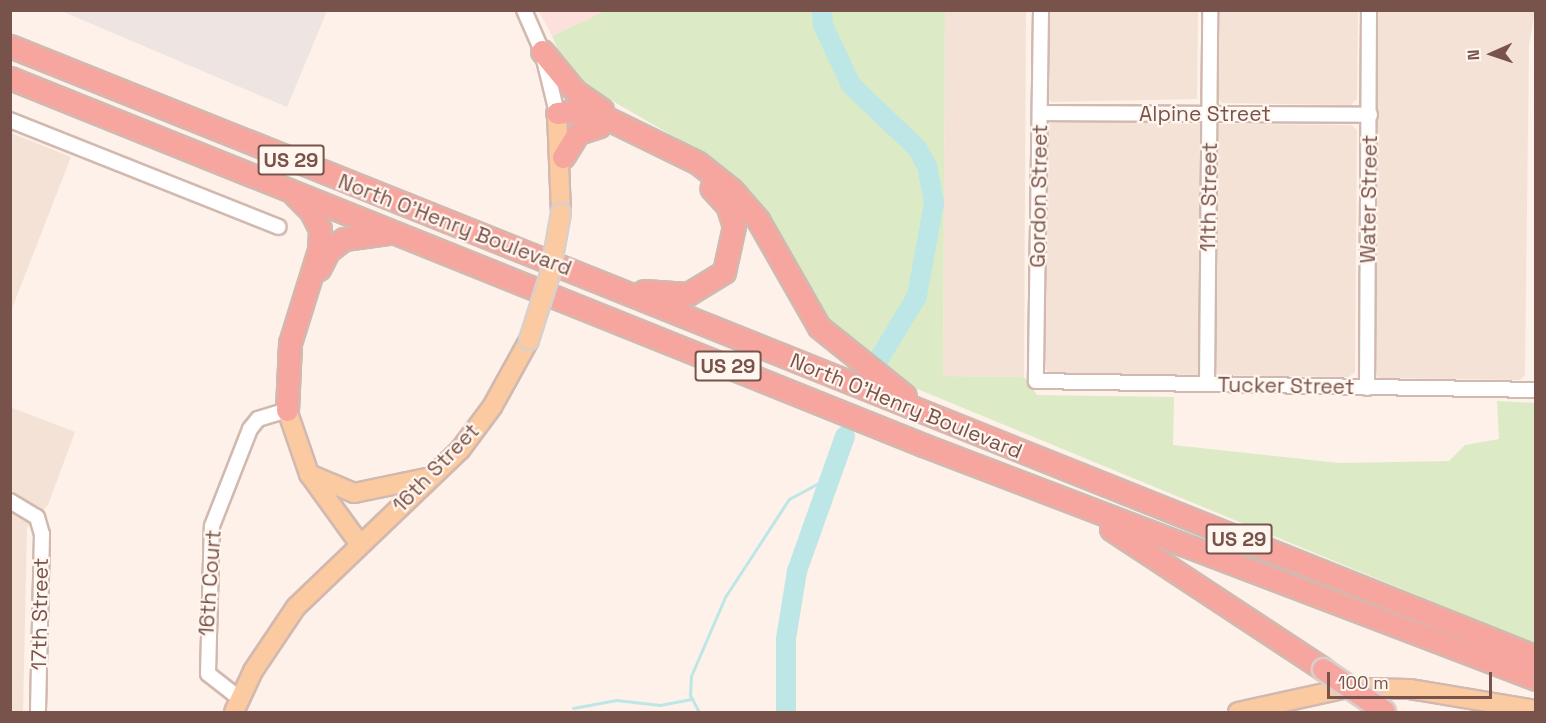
<!DOCTYPE html>
<style>
body{margin:0}
#map{position:relative;width:1546px;height:723px;overflow:hidden;background:#fdf1e9;font-family:"Space Grotesk",sans-serif}
div>[style]{position:absolute}
[style*='--x']{left:calc(var(--x)*1px);top:calc(var(--y)*1px);width:calc(var(--w)*1px);rotate:calc(var(--a)*1deg)}
.residential>*{inset:0;background:#f5e2d7}
.commercial>*{inset:0;background:#fde0dc}
.industrial>*{inset:0;background:#eee5e2}
.green>*{inset:0;background:#dcebc6}
.stream>*{height:3px;margin:-1.5px;padding:0 1.5px;transform-origin:1.5px;border-radius:1.5px;background:#bce7e6}
.river>*{height:20px;margin:-10px;padding:0 10px;transform-origin:10px;border-radius:10px;background:#bce7e6}
.roads{filter:drop-shadow(2px 0 #d2b9b0) drop-shadow(-2px 0 #d2b9b0) drop-shadow(0 2px #d2b9b0) drop-shadow(0 -2px #d2b9b0)}
.minor>*{height:14px;margin:-7px;padding:0 7px;transform-origin:7px;border-radius:7px;background:#fff}
.major>*{height:18px;margin:-9px;padding:0 9px;transform-origin:9px;border-radius:9px;background:#fbcaa1}
.highway>*{height:21px;margin:-10.5px;padding:0 10.5px;transform-origin:10.5px;border-radius:10.5px;background:#f7a69f}
.bridges{filter:drop-shadow(2px 0 #d9cfcd) drop-shadow(-2px 0 #d9cfcd) drop-shadow(0 2px #d9cfcd) drop-shadow(0 -2px #d9cfcd)}
.major-bridge>*{height:18px;margin:-9px;padding:0 9px;transform-origin:9px;border-radius:9px;background:#fbcaa1}
.highway-bridge>*{height:21px;margin:-10.5px;padding:0 10.5px;transform-origin:10.5px;border-radius:10.5px;background:#f7a69f}
span{translate:-50% -50%;white-space:nowrap;text-align:center;line-height:1.15;-webkit-text-stroke:4.5px #fff6ef;paint-order:stroke}
.shield-label span{padding:2px 4px;background:#fff6ef;border:2px solid;border-radius:4px;-webkit-text-stroke-width:0}
.shield-label{font-size:20px;color:#78534b;font-weight:700}
.street-label{font-size:21px;color:#78534b}
.frame{position:absolute;inset:0;border:12px solid #78534b;pointer-events:none}
.north{position:absolute;left:1462px;top:24px;width:60px;height:60px;-webkit-text-stroke:4px #fff6ef;paint-order:stroke;rotate:267deg;font-size:16px;font-weight:700;line-height:24px;text-align:center;color:#78534b}
.north::after{content:'';display:block;margin:auto;width:21px;height:27px;background:#78534b;clip-path:polygon(50% 0,100% 100%,50% 72%,0 100%)}
.scale{position:absolute;left:1327px;top:672px;width:165px;height:27px;box-sizing:border-box;border:3px solid #78534b;border-top:0;padding-left:8px;font-size:18px;line-height:21px;white-space:nowrap;color:#78534b;-webkit-text-stroke:4px #fff6ef;paint-order:stroke}
</style>
<div id="map">
<div class="residential">
<i style="clip-path:polygon(945px 11px,1026px 11px,1024px 377px,943px 376px)"></i>
<i style="clip-path:polygon(1047px 11px,1198px 11px,1197px 99px,1051px 102px,1046px 96px)"></i>
<i style="clip-path:polygon(1218px 11px,1358px 11px,1357px 99px,1351px 105px,1222px 103px,1217px 97px)"></i>
<i style="clip-path:polygon(1378px 11px,1535px 11px,1529px 45px,1525px 375px,1520px 380px,1379px 378px,1375px 372px)"></i>
<i style="clip-path:polygon(1052px 122px,1352px 125px,1357px 130px,1355px 372px,1349px 377px,1049px 373px,1044px 368px,1046px 125px)"></i>
<i style="clip-path:polygon(11px 133px,71px 157px,11px 311px)"></i>
<i style="clip-path:polygon(10px 407px,75px 432px,48px 505px,27px 528px,23px 712px,10px 712px)"></i>
</div>
<div class="commercial">
<i style="clip-path:polygon(539px 11px,605px 11px,552px 36px)"></i>
</div>
<div class="industrial">
<i style="clip-path:polygon(59px 10px,327px 10px,327px 11px,287px 107px)"></i>
</div>
<div class="green">
<i style="clip-path:polygon(605px 11px,945px 11px,943px 376px,1024px 377px,1037px 395px,1174px 397px,1173px 445px,1339px 463px,1449px 461px,1465px 445px,1499px 439px,1497px 401px,1535px 403px,1535px 644px,893px 379px,821px 314px,778px 231px,750px 190px,699px 151px,578px 81px,564px 64px,552px 36px)"></i>
</div>
<div class="stream">
<i style="--x:573;--y:708;--w:44;--a:-10.5"></i>
<i style="--x:616;--y:700;--w:44;--a:6.5"></i>
<i style="--x:660;--y:705;--w:33;--a:-11"></i>
<i style="--x:699;--y:712;--w:19;--a:-118"></i>
<i style="--x:690;--y:695;--w:19;--a:-87"></i>
<i style="--x:691;--y:676;--w:86;--a:-66.7"></i>
<i style="--x:725;--y:597;--w:117;--a:-56.9"></i>
<i style="--x:789;--y:499;--w:47;--a:-28.2"></i>
</div>
<div class="river">
<i style="--x:822;--y:10;--w:15;--a:86"></i>
<i style="--x:823;--y:25;--w:66;--a:65"></i>
<i style="--x:851;--y:85;--w:91;--a:43.7"></i>
<i style="--x:917;--y:148;--w:21;--a:61"></i>
<i style="--x:927;--y:166;--w:38;--a:79"></i>
<i style="--x:934;--y:203;--w:95;--a:100.4"></i>
<i style="--x:917;--y:296;--w:79;--a:121.1"></i>
<i style="--x:786;--y:712;--w:73;--a:-90"></i>
<i style="--x:786;--y:639;--w:69;--a:-80.8"></i>
<i style="--x:797;--y:571;--w:143;--a:-70.4"></i>
</div>
<div class="roads">
<div class="minor">
<i style="--x:524;--y:10;--w:45;--a:66.3"></i>
<i style="--x:542;--y:51;--w:64;--a:76.4"></i>
<i style="--x:1041;--y:10;--w:371;--a:90.8"></i>
<i style="--x:1036;--y:381;--w:500;--a:1.03"></i>
<i style="--x:1040;--y:113;--w:330;--a:0.3"></i>
<i style="--x:10;--y:120;--w:289;--a:21.7"></i>
<i style="--x:1207;--y:384;--w:374;--a:-89.5"></i>
<i style="--x:1367;--y:388;--w:378;--a:-89.7"></i>
<i style="--x:10;--y:501;--w:31;--a:31"></i>
<i style="--x:37;--y:517;--w:18;--a:74"></i>
<i style="--x:42;--y:534;--w:178;--a:91.3"></i>
<i style="--x:239;--y:698;--w:39;--a:-142"></i>
<i style="--x:208;--y:674;--w:148;--a:-88.5"></i>
<i style="--x:212;--y:526;--w:104;--a:-68.6"></i>
<i style="--x:250;--y:429;--w:13;--a:-51"></i>
<i style="--x:258;--y:419;--w:30;--a:-17"></i>
</div>
<div class="major">
<i style="--x:557;--y:113;--w:100;--a:87.7"></i>
<i style="--x:287;--y:410;--w:68;--a:71"></i>
<i style="--x:309;--y:474;--w:85;--a:54.1"></i>
<i style="--x:309;--y:474;--w:49;--a:22.9"></i>
<i style="--x:354;--y:493;--w:75;--a:-11.6"></i>
<i style="--x:234;--y:712;--w:45;--a:-65.1"></i>
<i style="--x:253;--y:671;--w:77;--a:-56.1"></i>
<i style="--x:296;--y:607;--w:227;--a:-43.8"></i>
<i style="--x:460;--y:450;--w:54;--a:-53.3"></i>
<i style="--x:492;--y:407;--w:77;--a:-61.1"></i>
<i style="--x:1238;--y:712;--w:112;--a:-12.4"></i>
<i style="--x:1347;--y:688;--w:63;--a:0.9"></i>
<i style="--x:1410;--y:689;--w:128;--a:9.5"></i>
</div>
<div class="highway">
<i style="--x:10;--y:46;--w:1644;--a:21.82"></i>
<i style="--x:542;--y:51;--w:52;--a:50.5"></i>
<i style="--x:575;--y:91;--w:33;--a:35"></i>
<i style="--x:10;--y:78;--w:984;--a:21.9"></i>
<i style="--x:923;--y:445;--w:656;--a:20.89"></i>
<i style="--x:557;--y:113;--w:33;--a:-5"></i>
<i style="--x:590;--y:110;--w:120;--a:26.1"></i>
<i style="--x:698;--y:163;--w:43;--a:38.5"></i>
<i style="--x:732;--y:190;--w:40;--a:49"></i>
<i style="--x:758;--y:220;--w:123;--a:60.3"></i>
<i style="--x:819;--y:327;--w:110;--a:38.7"></i>
<i style="--x:563;--y:157;--w:28;--a:-58"></i>
<i style="--x:578;--y:133;--w:22;--a:-18"></i>
<i style="--x:319;--y:269;--w:20;--a:-63"></i>
<i style="--x:328;--y:251;--w:20;--a:-37"></i>
<i style="--x:344;--y:239;--w:44;--a:-7.8"></i>
<i style="--x:644;--y:291;--w:44;--a:3.9"></i>
<i style="--x:688;--y:294;--w:42;--a:-31.4"></i>
<i style="--x:724;--y:272;--w:47;--a:-77.7"></i>
<i style="--x:734;--y:226;--w:22;--a:-108"></i>
<i style="--x:727;--y:205;--w:23;--a:-133"></i>
<i style="--x:287;--y:410;--w:67;--a:-87.4"></i>
<i style="--x:290;--y:343;--w:97;--a:-72.7"></i>
<i style="--x:319;--y:250;--w:21;--a:-87"></i>
<i style="--x:320;--y:229;--w:20;--a:-117"></i>
<i style="--x:311;--y:211;--w:24;--a:-135"></i>
<i style="--x:1111;--y:529;--w:254;--a:33.4"></i>
</div>
</div>
<div class="bridges">
<div class="major-bridge">
<i style="--x:529;--y:340;--w:69;--a:-72.3"></i>
<i style="--x:550;--y:274;--w:62;--a:-79.8"></i>
</div>
<div class="highway-bridge">
<i style="--x:1323;--y:669;--w:74;--a:34.5"></i>
</div>
</div>
<div class="shield-label">
<span style="left:291px;top:160px">US 29</span>
<span style="left:728px;top:366px">US 29</span>
<span style="left:1239px;top:539px">US 29</span>
</div>
<div class="street-label">
<span style="left:1205px;top:114px">Alpine Street</span>
<span style="left:1039px;top:196px;rotate:-89deg">Gordon Street</span>
<span style="left:1209px;top:197px;rotate:-89deg">11th Street</span>
<span style="left:1369px;top:199px;rotate:-89deg">Water Street</span>
<span style="left:455px;top:225px;rotate:21deg">North O'Henry Boulevard</span>
<span style="left:1286px;top:386px;rotate:1deg">Tucker Street</span>
<span style="left:906px;top:406px;rotate:22deg">North O'Henry Boulevard</span>
<span style="left:436px;top:468px;rotate:-46deg">16th Street</span>
<span style="left:210px;top:583px;rotate:-86deg">16th Court</span>
<span style="left:40px;top:614px;rotate:-89deg">17th Street</span>
</div>
<div class="frame"></div>
<div class="north">N</div>
<div class="scale">100 m</div>
</div>
